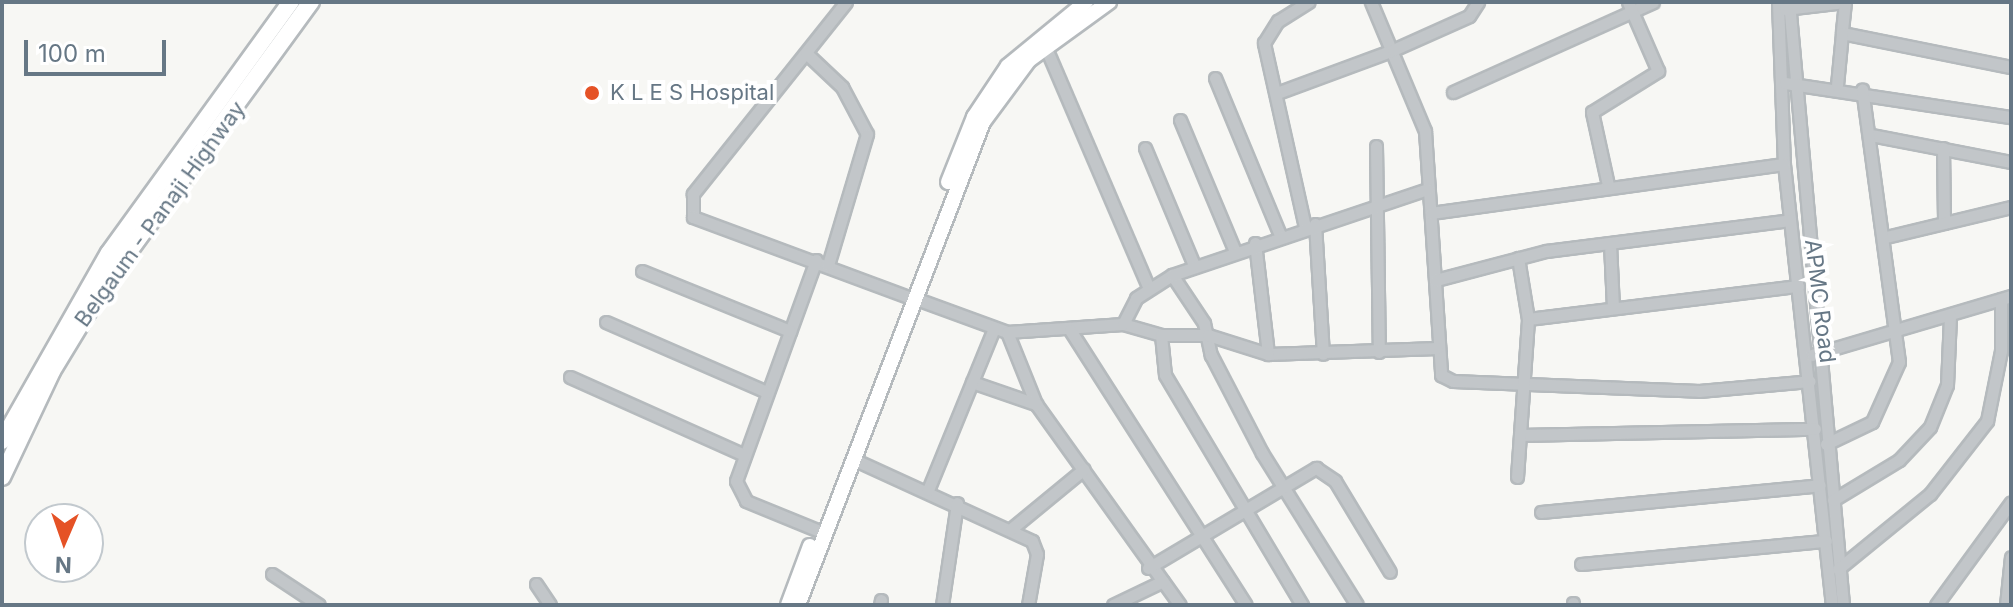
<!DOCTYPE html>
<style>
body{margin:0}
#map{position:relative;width:2013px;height:607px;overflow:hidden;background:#f7f7f4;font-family:Inter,sans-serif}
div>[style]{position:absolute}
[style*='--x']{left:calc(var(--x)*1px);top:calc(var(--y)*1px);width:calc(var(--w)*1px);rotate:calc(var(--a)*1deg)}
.roads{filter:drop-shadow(2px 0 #b5babd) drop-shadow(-2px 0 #b5babd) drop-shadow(0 2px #b5babd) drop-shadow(0 -2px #b5babd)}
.minor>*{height:11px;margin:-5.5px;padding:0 5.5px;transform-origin:5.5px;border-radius:5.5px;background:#c2c6c9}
.major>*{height:14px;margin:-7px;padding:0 7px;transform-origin:7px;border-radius:7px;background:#fff}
.highway>*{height:16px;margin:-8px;padding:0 8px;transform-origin:8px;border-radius:8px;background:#fff}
.dots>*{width:22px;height:22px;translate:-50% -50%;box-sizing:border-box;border:4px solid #fff;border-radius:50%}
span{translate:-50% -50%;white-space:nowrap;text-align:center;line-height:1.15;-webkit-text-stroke:8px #fff;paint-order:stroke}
.poi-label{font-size:22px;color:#667785}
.left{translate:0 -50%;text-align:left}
.street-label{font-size:22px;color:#667785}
.frame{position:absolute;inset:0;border:4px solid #667785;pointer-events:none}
.north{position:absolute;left:24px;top:503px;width:80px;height:80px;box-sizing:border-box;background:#fff;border:2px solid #c2c9ce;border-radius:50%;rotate:182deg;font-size:22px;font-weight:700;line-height:32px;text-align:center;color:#667785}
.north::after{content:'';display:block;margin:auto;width:28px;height:36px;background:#e55226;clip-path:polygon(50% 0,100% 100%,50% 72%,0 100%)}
.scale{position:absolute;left:24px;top:40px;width:142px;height:36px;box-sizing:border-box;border:4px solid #667785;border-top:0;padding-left:10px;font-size:24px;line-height:28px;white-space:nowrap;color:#667785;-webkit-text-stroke:6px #fff;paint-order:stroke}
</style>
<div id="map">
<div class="roads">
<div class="minor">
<i style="--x:846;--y:2;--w:246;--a:128.6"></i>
<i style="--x:693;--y:194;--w:23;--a:90"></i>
<i style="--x:693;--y:217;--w:236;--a:20.4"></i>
<i style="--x:1371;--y:2;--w:140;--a:67.3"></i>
<i style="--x:1425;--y:131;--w:245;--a:86.2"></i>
<i style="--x:1441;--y:375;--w:13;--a:27"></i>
<i style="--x:1453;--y:381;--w:246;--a:2.3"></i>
<i style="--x:1699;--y:391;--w:111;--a:-5.1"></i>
<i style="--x:1778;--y:2;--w:162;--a:87.9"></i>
<i style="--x:1784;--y:164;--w:444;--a:83.8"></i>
<i style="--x:1789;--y:2;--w:605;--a:84.88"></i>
<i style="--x:1785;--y:9;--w:60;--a:-6.7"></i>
<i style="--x:1845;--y:2;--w:31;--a:96"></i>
<i style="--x:1842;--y:33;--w:172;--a:11.4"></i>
<i style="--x:1045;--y:46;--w:261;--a:66.8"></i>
<i style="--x:806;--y:53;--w:50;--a:43.4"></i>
<i style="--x:842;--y:87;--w:53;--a:62"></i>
<i style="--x:867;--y:134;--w:137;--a:106.6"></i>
<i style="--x:1215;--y:78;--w:170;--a:67.5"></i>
<i style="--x:1785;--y:83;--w:229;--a:8.6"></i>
<i style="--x:1837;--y:85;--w:52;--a:-84.5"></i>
<i style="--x:1453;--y:92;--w:219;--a:-24.2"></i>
<i style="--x:1277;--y:93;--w:124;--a:-20.3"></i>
<i style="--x:1393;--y:50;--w:83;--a:-24.1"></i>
<i style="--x:1469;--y:16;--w:17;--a:-57"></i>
<i style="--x:1180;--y:120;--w:140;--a:67.3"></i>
<i style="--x:1871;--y:135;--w:143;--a:10.9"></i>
<i style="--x:1376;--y:146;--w:206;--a:89.2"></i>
<i style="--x:1145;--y:148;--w:127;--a:67.3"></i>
<i style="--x:1943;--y:148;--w:75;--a:89.2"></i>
<i style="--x:1608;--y:185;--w:75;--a:-102.4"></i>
<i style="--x:1592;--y:112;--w:78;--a:-31.8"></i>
<i style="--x:1658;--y:71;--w:75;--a:-113.5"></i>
<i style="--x:1431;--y:213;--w:356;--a:-7.9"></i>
<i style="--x:1315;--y:224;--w:130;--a:86.5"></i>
<i style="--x:1305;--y:227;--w:189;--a:-102.6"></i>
<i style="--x:1264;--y:43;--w:26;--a:-58"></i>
<i style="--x:1278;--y:21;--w:36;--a:-32"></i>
<i style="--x:1886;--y:237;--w:129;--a:-13.5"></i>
<i style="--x:1255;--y:243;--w:112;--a:83.3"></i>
<i style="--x:1268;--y:354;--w:169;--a:-2"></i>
<i style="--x:1610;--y:244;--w:63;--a:87.3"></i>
<i style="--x:816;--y:260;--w:235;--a:109.9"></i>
<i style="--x:736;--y:481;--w:22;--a:63"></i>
<i style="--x:746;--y:501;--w:77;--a:22.2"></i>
<i style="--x:642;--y:271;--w:160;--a:22.1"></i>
<i style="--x:1172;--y:275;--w:58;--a:56.3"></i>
<i style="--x:1204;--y:323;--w:33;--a:78"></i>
<i style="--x:1211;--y:355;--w:110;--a:62.5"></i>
<i style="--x:1262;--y:453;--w:179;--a:58"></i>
<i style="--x:1436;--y:280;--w:114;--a:-14.8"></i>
<i style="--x:1546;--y:251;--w:246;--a:-7.2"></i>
<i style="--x:914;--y:298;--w:99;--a:20.1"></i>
<i style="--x:1007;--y:332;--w:116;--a:-3.9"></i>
<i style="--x:1123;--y:324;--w:40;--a:16"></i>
<i style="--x:1161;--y:335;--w:40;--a:84.3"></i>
<i style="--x:1165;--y:375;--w:268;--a:59.2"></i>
<i style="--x:1528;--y:319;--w:272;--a:-7"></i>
<i style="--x:606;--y:322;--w:176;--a:23.5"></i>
<i style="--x:1123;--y:324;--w:29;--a:-63"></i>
<i style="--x:1136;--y:298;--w:43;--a:-32.6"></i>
<i style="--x:1172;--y:275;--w:270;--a:-18.6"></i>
<i style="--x:1070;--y:330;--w:326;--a:57.4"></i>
<i style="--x:1007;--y:332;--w:78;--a:68.1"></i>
<i style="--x:1036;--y:404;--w:247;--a:54.4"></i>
<i style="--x:1161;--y:335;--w:47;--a:0"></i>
<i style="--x:1208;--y:335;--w:63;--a:17.6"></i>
<i style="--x:1812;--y:355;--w:208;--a:-16.5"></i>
<i style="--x:570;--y:377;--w:191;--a:24.1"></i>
<i style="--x:972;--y:382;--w:68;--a:19"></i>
<i style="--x:1520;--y:435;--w:295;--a:-1.2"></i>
<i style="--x:1826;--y:444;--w:51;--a:-25.6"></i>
<i style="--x:1872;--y:422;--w:66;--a:-65.8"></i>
<i style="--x:1899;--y:362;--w:275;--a:-97.7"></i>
<i style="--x:853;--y:459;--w:197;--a:24.6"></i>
<i style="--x:1032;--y:541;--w:14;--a:69"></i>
<i style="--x:1037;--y:554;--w:52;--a:100"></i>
<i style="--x:1517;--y:477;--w:158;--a:-86"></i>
<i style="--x:1528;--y:319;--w:62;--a:-99.3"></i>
<i style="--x:928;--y:490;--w:175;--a:-67.8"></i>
<i style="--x:1833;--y:500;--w:77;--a:-31.2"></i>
<i style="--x:1899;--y:460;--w:45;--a:-46.8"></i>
<i style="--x:1930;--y:427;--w:45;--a:-68"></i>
<i style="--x:1947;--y:385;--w:70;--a:-87.5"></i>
<i style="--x:1541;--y:512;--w:280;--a:-5.5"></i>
<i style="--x:1011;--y:529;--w:94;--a:-39.4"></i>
<i style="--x:1581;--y:564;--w:246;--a:-5.4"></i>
<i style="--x:1148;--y:568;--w:196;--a:-30.8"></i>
<i style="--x:1316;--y:468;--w:23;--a:34"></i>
<i style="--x:1335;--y:481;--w:106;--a:58.9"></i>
<i style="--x:1838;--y:569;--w:119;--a:-39.2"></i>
<i style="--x:1930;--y:494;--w:93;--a:-52"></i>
<i style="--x:1987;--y:421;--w:71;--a:-78.7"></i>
<i style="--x:2001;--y:351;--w:52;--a:-90"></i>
<i style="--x:272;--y:574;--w:56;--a:33.4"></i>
<i style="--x:536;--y:584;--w:25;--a:56"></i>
<i style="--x:1573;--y:603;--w:2;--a:90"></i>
<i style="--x:880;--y:605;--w:5;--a:-79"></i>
<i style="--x:942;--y:605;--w:103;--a:-81.6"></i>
<i style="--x:1113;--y:605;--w:55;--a:-25.6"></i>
<i style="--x:1936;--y:605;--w:127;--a:-53.9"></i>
<i style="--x:2006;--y:605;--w:48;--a:-84.1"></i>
</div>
<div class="major">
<i style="--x:948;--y:182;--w:70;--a:-68.2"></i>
<i style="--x:974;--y:117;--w:61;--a:-56.3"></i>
<i style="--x:1008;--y:66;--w:101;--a:-39.4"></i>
<i style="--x:788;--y:605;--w:63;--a:-69.6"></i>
<i style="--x:798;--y:605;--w:517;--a:-69.04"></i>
<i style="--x:983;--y:122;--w:77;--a:-53.4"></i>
<i style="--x:1029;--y:60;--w:99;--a:-35.9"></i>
</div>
<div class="highway">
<i style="--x:2;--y:441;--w:216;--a:-60.4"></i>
<i style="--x:109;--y:253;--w:310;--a:-54.1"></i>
<i style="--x:2;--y:477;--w:117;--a:-64.7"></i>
<i style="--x:52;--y:371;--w:98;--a:-58.7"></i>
<i style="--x:103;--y:287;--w:353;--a:-53.9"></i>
</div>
</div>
<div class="dots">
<i style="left:592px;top:93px;background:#e55226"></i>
</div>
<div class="poi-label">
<span class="left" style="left:610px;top:93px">K L E S Hospital</span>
</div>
<div class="street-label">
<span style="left:160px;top:214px;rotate:-54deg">Belgaum - Panaji Highway</span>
<span style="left:1820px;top:301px;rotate:83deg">APMC Road</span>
</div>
<div class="frame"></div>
<div class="north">N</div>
<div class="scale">100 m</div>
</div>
